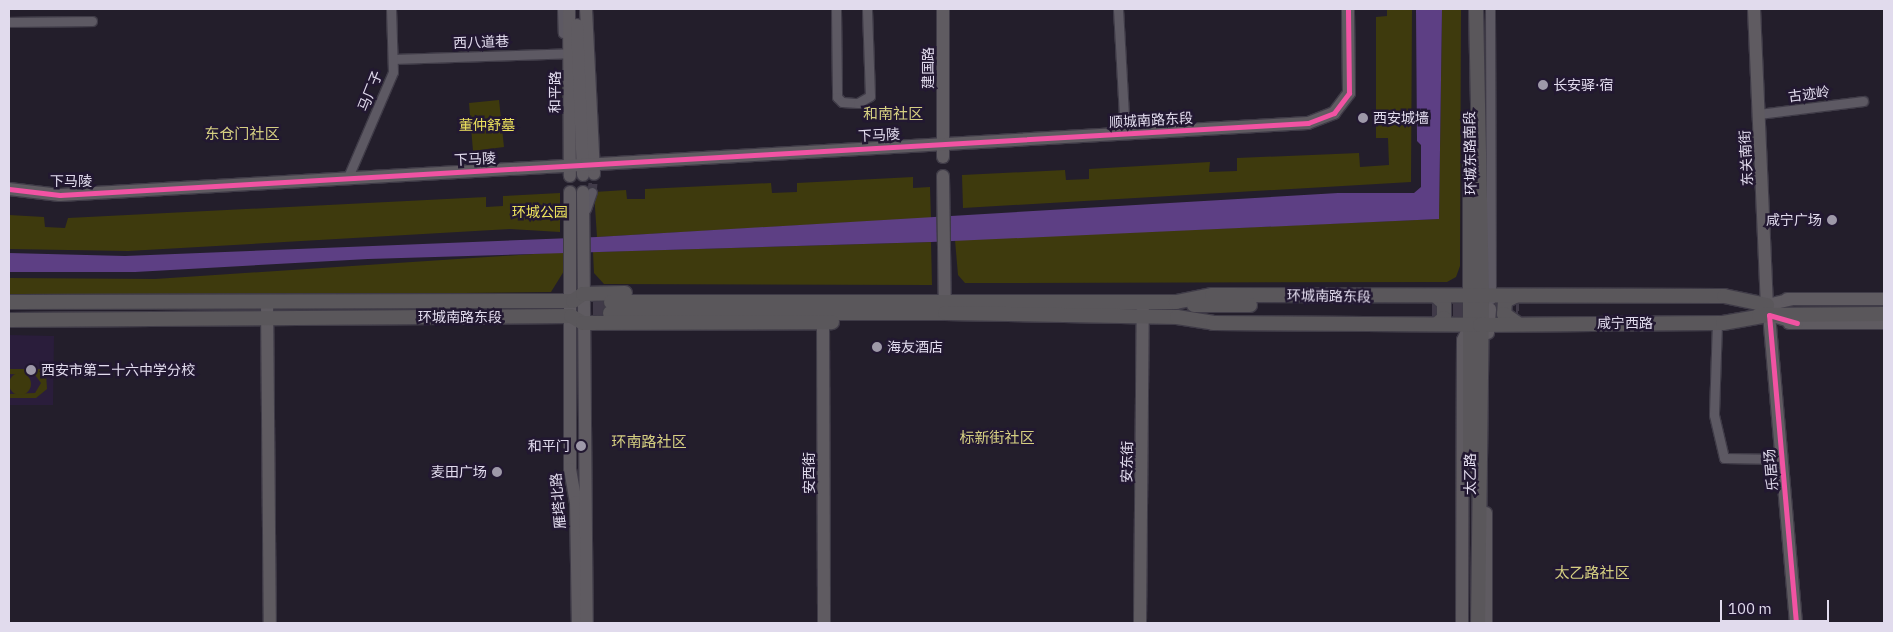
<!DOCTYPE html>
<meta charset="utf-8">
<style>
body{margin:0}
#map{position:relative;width:1893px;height:632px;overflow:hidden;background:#231e2b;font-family:"IBM Plex Sans","Noto Sans SC",sans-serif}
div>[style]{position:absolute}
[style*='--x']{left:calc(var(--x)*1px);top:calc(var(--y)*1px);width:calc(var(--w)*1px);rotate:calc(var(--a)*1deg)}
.built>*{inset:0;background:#2a1d3b}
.green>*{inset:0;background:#3e3a0d}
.round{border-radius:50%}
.water>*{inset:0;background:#5d3f84}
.street-tunnel>*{height:9px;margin-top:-4.5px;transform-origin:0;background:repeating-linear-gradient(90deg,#403a48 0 9px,transparent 0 13.5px)}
.primary-tunnel>*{height:14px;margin-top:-7px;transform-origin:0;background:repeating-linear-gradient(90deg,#403a48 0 14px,transparent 0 21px)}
.roads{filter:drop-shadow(1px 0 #3f3b47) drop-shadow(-1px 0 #3f3b47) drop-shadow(0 1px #3f3b47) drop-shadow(0 -1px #3f3b47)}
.street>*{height:9px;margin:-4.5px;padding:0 4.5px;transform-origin:4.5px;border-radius:4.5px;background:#5d5963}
.secondary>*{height:12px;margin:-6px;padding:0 6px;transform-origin:6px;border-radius:6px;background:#5f5b61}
.primary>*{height:14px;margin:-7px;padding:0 7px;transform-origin:7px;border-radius:7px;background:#5a575b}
.cycleway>*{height:5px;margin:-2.5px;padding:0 2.5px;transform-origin:2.5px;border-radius:2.5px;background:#f153a3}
.dots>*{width:14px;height:14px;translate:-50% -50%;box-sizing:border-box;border:2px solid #221831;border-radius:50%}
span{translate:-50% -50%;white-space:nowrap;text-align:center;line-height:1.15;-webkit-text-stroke:5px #221831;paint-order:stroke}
.street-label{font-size:14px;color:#e1dbed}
.poi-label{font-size:14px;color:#e1dbed}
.left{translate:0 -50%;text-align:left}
.right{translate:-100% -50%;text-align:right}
.park-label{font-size:14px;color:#ece15d}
.neighbourhood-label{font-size:15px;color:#d5cf81}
.frame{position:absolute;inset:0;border:10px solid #e1dbed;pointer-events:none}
.scale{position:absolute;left:1720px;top:600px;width:109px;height:22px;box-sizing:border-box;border:2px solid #e1dbed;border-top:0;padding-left:6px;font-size:15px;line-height:18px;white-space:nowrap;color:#e1dbed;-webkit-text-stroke:4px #221831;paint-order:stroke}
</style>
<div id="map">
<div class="built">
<i style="clip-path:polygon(9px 335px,54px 336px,53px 405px,9px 405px)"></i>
</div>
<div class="green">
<i style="clip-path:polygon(1387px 9px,1412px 9px,1411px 182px,963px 208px,962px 175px,1065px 170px,1066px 180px,1089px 179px,1089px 169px,1210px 162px,1209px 172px,1237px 171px,1237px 158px,1359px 153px,1360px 167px,1389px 165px,1388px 138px,1376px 138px,1376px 17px,1387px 16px)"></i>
<i style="clip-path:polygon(1442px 9px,1461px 9px,1460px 266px,1456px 277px,1447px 282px,965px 283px,958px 275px,955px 240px,1439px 219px)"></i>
<i style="clip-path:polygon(499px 100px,504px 147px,473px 151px,469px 103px)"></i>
<i style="clip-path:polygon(913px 177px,913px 188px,930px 187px,931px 218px,597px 237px,594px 192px,626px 190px,627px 199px,645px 199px,645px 189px,771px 183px,772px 193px,797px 192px,797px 183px)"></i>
<i style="clip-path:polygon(560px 193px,560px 232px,510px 229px,128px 251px,9px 249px,9px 215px,44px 217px,45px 227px,65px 228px,68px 218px,486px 197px,486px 207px,503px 206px,503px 196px)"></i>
<i style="clip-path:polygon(931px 242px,932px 285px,604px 284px,594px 273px,593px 252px)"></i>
<i style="clip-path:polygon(564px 252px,564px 271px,551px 292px,9px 298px,9px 278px,155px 279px)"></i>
<i style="clip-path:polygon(9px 369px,50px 369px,46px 373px,47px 389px,36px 398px,9px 398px,9px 394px,35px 393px,41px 383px,35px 375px,9px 374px)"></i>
<i class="round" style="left:9px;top:373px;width:22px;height:22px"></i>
</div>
<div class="water">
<i style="clip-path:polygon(1416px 9px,1442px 9px,1439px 219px,931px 242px,368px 259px,135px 272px,9px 272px,9px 253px,125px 256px,597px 237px,1338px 193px,1414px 193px,1421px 187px,1421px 145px,1417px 141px)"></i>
</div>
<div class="street-tunnel">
<i style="--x:592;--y:192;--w:18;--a:-84"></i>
</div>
<div class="primary-tunnel">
<i style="--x:572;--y:302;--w:39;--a:0"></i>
<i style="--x:1432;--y:304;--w:87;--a:0"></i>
<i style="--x:572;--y:313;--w:38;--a:0"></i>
<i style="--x:1432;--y:316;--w:86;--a:-0.7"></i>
</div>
<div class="roads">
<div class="street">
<i style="--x:562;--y:9;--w:24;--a:88"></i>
<i style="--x:836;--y:9;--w:88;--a:89.3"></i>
<i style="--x:837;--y:97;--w:7;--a:45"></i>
<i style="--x:842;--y:102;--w:16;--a:4"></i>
<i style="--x:858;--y:103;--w:14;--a:-30"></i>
<i style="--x:870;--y:96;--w:87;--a:-92"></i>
<i style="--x:1118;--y:9;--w:124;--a:86.8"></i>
<i style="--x:1490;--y:9;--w:290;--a:89.8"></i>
<i style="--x:9;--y:22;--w:83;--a:-0.7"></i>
<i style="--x:393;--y:59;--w:177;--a:-1.9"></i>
<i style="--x:1759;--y:114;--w:105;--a:-7.1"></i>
<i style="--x:348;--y:177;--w:114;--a:-66.8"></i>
<i style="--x:393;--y:72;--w:63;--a:-91.8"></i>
<i style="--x:586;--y:209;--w:18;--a:-71"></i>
<i style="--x:1717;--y:323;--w:92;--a:91.9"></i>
<i style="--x:1714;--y:415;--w:44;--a:76.9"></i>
<i style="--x:1724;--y:458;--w:57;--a:1"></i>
</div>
<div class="secondary">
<i style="--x:569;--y:9;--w:167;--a:89.7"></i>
<i style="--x:586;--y:9;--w:165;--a:87.2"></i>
<i style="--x:943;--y:9;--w:148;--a:90"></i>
<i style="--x:1754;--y:9;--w:296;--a:87.5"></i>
<i style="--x:1767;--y:305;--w:27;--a:-13"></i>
<i style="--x:577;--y:25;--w:150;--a:87.7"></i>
<i style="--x:943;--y:176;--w:135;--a:89.2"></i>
<i style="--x:9;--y:189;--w:51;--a:6.7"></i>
<i style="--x:60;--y:195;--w:1250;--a:-3.3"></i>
<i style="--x:1308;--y:123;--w:28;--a:-21"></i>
<i style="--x:1334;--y:113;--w:25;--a:-53"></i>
<i style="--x:1349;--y:93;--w:84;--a:-90.7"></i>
<i style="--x:570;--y:192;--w:277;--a:90"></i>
<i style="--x:570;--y:469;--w:34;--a:80"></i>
<i style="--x:576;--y:502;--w:121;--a:89.1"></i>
<i style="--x:583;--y:192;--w:431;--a:89.5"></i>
<i style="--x:1787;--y:299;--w:97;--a:0"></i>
<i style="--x:267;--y:301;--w:322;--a:89.5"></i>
<i style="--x:823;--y:323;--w:300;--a:89.8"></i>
<i style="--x:1789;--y:323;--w:95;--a:0"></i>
<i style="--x:1488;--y:333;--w:24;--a:-85"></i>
<i style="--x:1140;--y:623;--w:317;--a:-89.5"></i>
<i style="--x:1462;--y:623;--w:283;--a:-89.8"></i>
<i style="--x:1463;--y:340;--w:17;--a:-65"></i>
<i style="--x:1486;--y:623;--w:110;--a:-90"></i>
<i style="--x:1796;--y:623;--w:309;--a:-95"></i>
<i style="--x:1769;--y:315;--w:29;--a:16"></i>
</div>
<div class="primary">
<i style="--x:1476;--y:9;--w:288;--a:88.8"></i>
<i style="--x:1482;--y:297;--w:326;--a:90.7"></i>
<i style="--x:1470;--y:167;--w:318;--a:90"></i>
<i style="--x:1515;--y:296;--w:11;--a:153"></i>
<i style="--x:1505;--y:301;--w:13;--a:94"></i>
<i style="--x:1504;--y:314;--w:16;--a:35"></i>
<i style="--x:1437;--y:297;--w:9;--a:41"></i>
<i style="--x:1444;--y:303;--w:15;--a:90"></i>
<i style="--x:1444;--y:318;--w:9;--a:139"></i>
<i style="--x:9;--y:302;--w:564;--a:-0.1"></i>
<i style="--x:573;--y:301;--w:12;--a:-35"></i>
<i style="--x:583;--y:294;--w:42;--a:-1.4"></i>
<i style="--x:611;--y:302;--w:565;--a:0"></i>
<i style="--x:1176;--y:302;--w:37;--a:-11"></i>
<i style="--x:1212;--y:295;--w:512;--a:0.11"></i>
<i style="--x:1724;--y:296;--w:44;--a:11.8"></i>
<i style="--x:1194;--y:305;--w:56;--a:0"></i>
<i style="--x:610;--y:313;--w:335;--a:0"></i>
<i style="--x:945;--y:313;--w:232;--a:1"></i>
<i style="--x:1177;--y:317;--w:36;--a:9"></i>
<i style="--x:1213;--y:323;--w:267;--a:0.4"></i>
<i style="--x:1480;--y:325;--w:243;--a:-0.5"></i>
<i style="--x:1723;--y:323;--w:47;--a:-9.9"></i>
<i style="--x:1759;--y:315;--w:125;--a:-0.5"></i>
<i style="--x:9;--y:320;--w:562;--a:-0.41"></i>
<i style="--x:571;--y:316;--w:14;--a:30"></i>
<i style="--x:583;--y:323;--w:249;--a:-0.2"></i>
</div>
</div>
<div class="cycleway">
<i style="--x:9;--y:189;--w:51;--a:6.7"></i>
<i style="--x:60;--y:195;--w:1250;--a:-3.3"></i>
<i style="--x:1308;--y:123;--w:28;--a:-21"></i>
<i style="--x:1334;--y:113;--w:25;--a:-53"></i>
<i style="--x:1349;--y:93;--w:84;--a:-90.7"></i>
<i style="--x:1796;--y:623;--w:309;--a:-95"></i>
<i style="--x:1769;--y:315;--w:29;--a:16"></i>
</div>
<div class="dots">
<i style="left:1543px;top:85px;background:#9e99a9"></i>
<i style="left:1363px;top:118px;background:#9e99a9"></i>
<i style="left:1832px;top:220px;background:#9e99a9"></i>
<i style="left:877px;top:347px;background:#9e99a9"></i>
<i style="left:31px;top:370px;background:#9e99a9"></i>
<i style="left:581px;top:446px;background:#9e99a9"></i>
<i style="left:497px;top:472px;background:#9e99a9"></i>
</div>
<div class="street-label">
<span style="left:481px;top:42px;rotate:-2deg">西八道巷</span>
<span style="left:928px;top:68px;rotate:-90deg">建国路</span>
<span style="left:370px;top:91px;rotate:-68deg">马厂子</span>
<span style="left:555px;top:92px;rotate:-90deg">和平路</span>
<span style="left:1809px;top:94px;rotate:-7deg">古迹岭</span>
<span style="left:1151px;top:120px;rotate:-3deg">顺城南路东段</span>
<span style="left:879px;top:135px;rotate:-3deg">下马陵</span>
<span style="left:1470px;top:153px;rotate:-91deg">环城东路南段</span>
<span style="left:1746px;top:158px;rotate:-93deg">东关南街</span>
<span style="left:475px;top:159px;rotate:-3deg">下马陵</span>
<span style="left:71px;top:181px">下马陵</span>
<span style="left:1329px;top:296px;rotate:1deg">环城南路东段</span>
<span style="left:460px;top:317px">环城南路东段</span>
<span style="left:1625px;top:323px">咸宁西路</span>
<span style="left:1127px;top:462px;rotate:-89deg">安东街</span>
<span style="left:1771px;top:470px;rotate:-95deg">乐居场</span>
<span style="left:809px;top:473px;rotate:-90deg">安西街</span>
<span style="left:1470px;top:474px;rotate:-90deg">太乙路</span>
<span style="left:558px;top:501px;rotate:-95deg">雁塔北路</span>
</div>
<div class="poi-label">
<span class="left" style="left:1553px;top:85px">长安驿·宿</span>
<span class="left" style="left:1373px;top:118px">西安城墙</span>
<span class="right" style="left:1822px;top:220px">咸宁广场</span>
<span class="left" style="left:887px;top:347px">海友酒店</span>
<span class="left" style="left:41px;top:370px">西安市第二十六中学分校</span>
<span class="right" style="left:570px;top:446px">和平门</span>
<span class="right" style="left:487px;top:472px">麦田广场</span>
</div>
<div class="park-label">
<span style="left:487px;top:125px">董仲舒墓</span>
<span style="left:540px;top:212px">环城公园</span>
</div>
<div class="neighbourhood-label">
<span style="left:893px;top:114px">和南社区</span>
<span style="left:242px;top:134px">东仓门社区</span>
<span style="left:997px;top:438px">标新街社区</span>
<span style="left:649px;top:442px">环南路社区</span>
<span style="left:1592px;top:573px">太乙路社区</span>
</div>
<div class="frame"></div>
<div class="scale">100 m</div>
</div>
